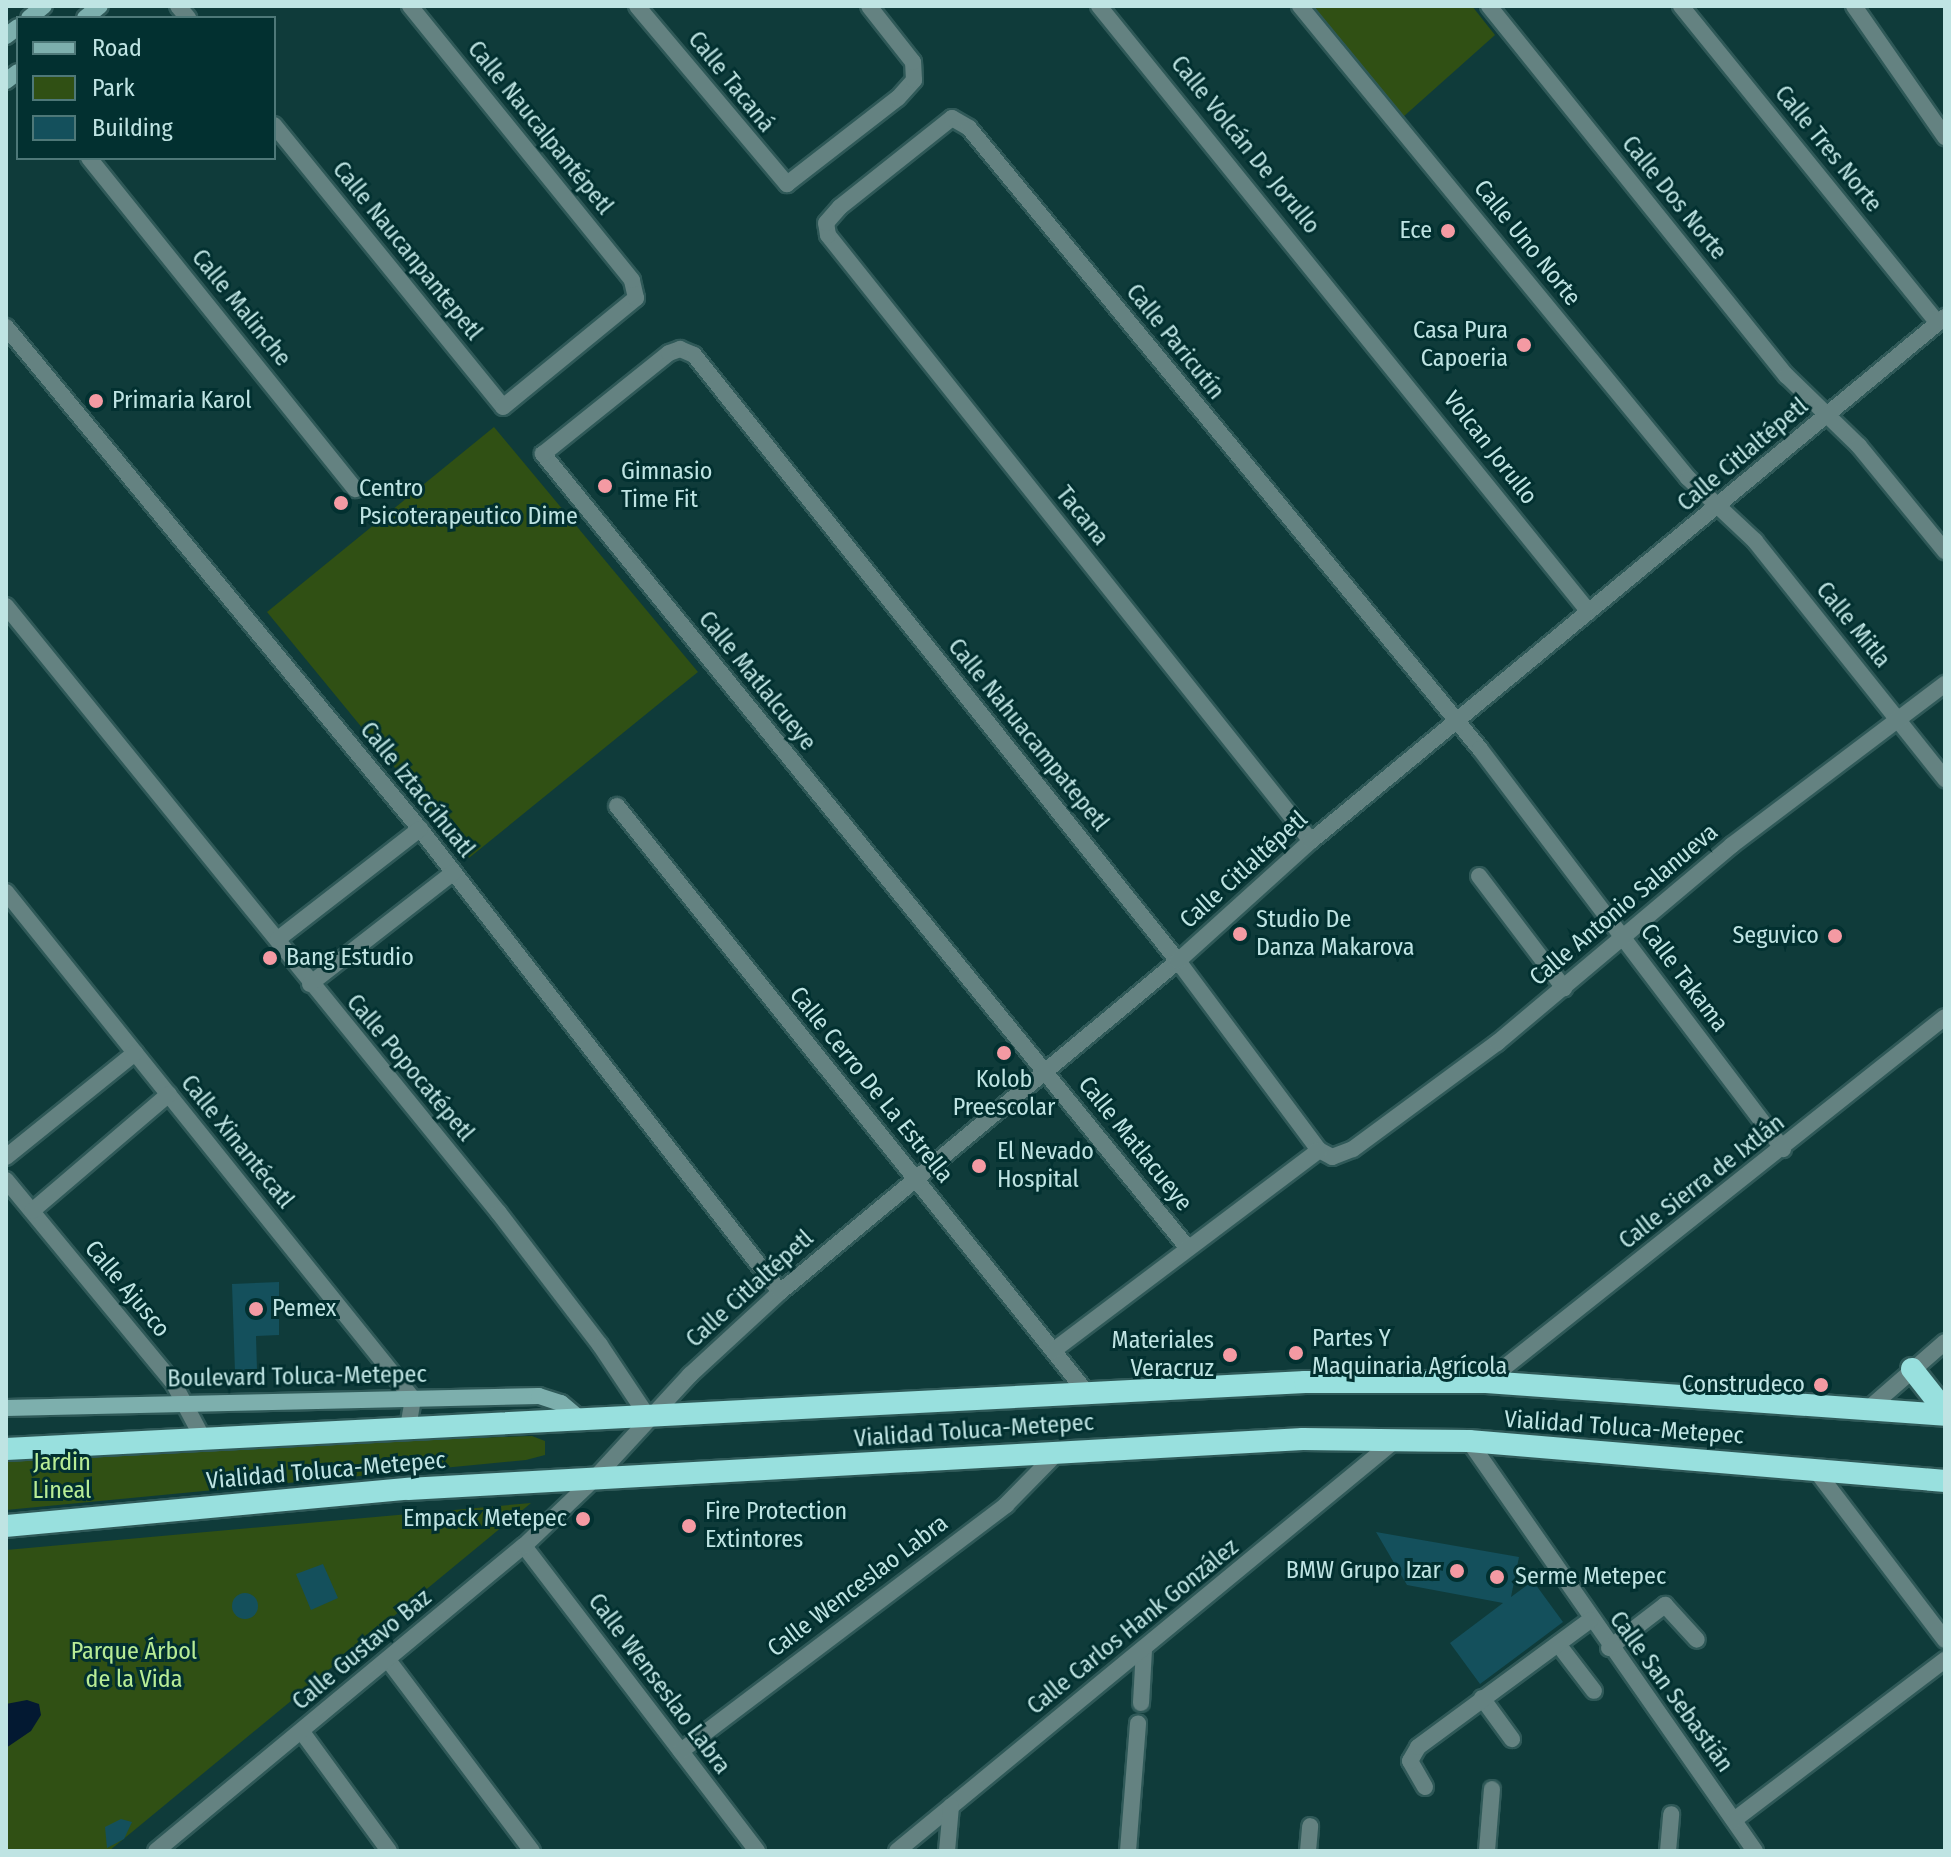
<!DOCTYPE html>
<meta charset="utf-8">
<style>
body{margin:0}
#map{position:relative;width:1951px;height:1857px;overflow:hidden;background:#0f3b3a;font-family:"Fira Sans Condensed",sans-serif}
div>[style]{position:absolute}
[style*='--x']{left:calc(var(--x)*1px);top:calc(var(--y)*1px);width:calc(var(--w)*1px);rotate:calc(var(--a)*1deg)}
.green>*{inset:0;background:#305014}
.water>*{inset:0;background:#031932}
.building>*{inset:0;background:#14505c}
.round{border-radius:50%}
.roads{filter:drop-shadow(2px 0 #2f5958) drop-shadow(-2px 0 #2f5958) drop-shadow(0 2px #2f5958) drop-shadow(0 -2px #2f5958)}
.minor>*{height:16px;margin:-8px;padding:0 8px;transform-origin:8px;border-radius:8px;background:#648281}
.secondary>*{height:16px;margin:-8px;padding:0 8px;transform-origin:8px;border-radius:8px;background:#7dafad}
.trunk>*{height:22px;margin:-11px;padding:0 11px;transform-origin:11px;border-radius:11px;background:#98e0de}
.dots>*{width:22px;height:22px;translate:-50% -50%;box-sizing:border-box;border:4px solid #023030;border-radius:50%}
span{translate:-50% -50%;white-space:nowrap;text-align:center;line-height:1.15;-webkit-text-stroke:6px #023030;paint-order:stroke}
.street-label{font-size:24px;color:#bfe4e3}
.poi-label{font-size:24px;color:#bfe4e3}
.right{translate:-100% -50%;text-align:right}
.left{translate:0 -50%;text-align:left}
.park-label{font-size:24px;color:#b8ec95}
.frame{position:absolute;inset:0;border:8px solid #bfe4e3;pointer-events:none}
.legend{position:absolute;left:16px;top:16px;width:260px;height:144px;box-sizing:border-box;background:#023030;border:2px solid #4e7878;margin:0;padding:10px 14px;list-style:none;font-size:24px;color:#bfe4e3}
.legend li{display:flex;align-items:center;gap:16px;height:40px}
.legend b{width:40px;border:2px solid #4e7878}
</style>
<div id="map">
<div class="green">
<i style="clip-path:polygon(1310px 6px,1472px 6px,1495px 35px,1403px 117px)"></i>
<i style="clip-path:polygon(494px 427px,698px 672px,469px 858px,267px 612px)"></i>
<i style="clip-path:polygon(532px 1436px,545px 1441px,545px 1455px,526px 1460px,6px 1510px,6px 1453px)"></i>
<i style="clip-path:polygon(531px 1503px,109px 1851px,6px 1851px,6px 1550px)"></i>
</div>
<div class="water">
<i style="clip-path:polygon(27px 1700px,39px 1704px,41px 1715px,31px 1731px,6px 1748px,6px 1704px)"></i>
</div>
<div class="building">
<i style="clip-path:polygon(279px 1282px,279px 1335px,256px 1336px,257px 1371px,235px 1372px,232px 1284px)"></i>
<i style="clip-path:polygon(1376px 1532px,1519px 1557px,1511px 1597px,1533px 1581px,1563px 1622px,1480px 1684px,1450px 1643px,1503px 1603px,1407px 1585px)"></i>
<i style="clip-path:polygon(323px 1564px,338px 1598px,311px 1610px,296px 1574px)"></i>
<i class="round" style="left:232px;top:1593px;width:26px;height:26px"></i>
<i style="clip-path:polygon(121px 1819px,132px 1822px,124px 1839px,107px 1848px,105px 1827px)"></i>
</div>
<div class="roads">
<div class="minor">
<i style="--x:178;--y:6;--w:16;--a:50"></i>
<i style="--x:637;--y:6;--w:233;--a:49.9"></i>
<i style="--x:787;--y:184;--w:140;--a:-37.8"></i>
<i style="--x:898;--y:98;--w:24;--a:-48"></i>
<i style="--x:914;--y:80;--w:18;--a:-93"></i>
<i style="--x:913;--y:62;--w:71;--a:-128.2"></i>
<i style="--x:1099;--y:6;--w:779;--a:51.04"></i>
<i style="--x:1300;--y:6;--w:611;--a:50.58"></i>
<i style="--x:1688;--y:478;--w:92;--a:43.2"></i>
<i style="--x:1755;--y:541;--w:305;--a:51.4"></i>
<i style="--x:1489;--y:6;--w:475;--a:51.2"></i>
<i style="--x:1787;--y:376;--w:100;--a:44.2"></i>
<i style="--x:1859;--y:446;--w:136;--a:50.7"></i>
<i style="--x:1681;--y:6;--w:408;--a:51"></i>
<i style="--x:1854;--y:6;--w:160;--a:55.2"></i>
<i style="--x:274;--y:125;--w:363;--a:50.9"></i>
<i style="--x:503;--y:407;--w:172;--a:-39.3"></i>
<i style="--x:636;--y:298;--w:18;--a:-103"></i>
<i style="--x:632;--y:280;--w:353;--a:-129"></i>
<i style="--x:89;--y:158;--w:425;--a:51.2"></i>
<i style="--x:6;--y:327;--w:651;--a:50.49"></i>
<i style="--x:420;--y:829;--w:586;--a:52.13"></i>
<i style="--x:6;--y:606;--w:782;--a:50.92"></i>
<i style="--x:499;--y:1213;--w:166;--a:52.6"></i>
<i style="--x:600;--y:1345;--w:87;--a:56.3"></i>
<i style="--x:617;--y:806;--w:752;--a:51.32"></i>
<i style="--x:1311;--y:841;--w:775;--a:-128.56"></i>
<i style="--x:828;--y:235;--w:12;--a:-99"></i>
<i style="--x:826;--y:223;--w:21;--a:-49"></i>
<i style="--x:840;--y:207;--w:143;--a:-38.5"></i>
<i style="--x:952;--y:118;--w:20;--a:30"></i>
<i style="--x:969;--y:128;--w:804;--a:50.55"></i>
<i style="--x:1480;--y:749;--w:502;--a:52.86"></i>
<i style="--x:1479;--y:876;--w:141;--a:52.8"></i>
<i style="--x:6;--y:892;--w:650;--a:51.24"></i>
<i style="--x:413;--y:1399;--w:29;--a:100"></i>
<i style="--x:278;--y:939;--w:180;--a:-37.8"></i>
<i style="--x:310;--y:984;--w:182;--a:-37.9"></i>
<i style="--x:6;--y:1157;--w:166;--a:-38.9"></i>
<i style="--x:6;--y:1180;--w:264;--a:50.5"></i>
<i style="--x:174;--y:1384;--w:58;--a:62.1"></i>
<i style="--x:32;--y:1211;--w:180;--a:-40.5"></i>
<i style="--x:1187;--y:1247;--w:1022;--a:-129.08"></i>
<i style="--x:543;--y:454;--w:161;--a:-38.7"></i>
<i style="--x:669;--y:353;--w:12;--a:-20"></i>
<i style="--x:680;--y:349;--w:15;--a:23"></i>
<i style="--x:694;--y:355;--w:776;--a:51.39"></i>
<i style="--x:1178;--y:961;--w:236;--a:53.3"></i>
<i style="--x:1319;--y:1150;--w:15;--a:28"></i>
<i style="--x:1332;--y:1157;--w:22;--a:-21"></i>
<i style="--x:1353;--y:1149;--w:179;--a:-36.4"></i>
<i style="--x:1497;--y:1043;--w:307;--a:-40.1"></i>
<i style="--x:1732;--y:845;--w:267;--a:-37.1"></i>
<i style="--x:1054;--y:1350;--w:332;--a:-37"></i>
<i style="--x:1486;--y:1382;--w:586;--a:-38.49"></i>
<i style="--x:1867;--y:1410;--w:103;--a:-41.1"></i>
<i style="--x:1469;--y:1441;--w:500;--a:55.1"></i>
<i style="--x:1814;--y:1468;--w:216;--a:52.7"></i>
<i style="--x:524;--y:1546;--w:384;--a:52.6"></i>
<i style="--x:1558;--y:1644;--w:59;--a:52.5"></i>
<i style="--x:1609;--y:1648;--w:71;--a:-37.5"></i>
<i style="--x:1665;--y:1605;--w:47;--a:47.6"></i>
<i style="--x:388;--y:1660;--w:239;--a:53"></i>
<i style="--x:1482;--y:1698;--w:51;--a:53.8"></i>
<i style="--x:1141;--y:1703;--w:54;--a:-86.8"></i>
<i style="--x:302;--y:1732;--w:147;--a:53.8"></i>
<i style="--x:681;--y:1751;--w:408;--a:-37.1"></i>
<i style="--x:1006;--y:1505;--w:73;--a:-45.6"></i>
<i style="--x:1425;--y:1787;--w:30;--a:-120"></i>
<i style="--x:1410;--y:1761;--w:16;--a:-60"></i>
<i style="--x:1418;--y:1747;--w:214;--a:-36.4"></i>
<i style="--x:1734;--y:1820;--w:265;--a:-37.2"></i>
<i style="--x:156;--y:1851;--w:478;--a:-39.7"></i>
<i style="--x:524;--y:1546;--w:97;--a:-43.7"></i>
<i style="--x:594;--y:1479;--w:142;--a:-47.3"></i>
<i style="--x:690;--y:1375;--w:122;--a:-42.7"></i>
<i style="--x:780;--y:1292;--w:518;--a:-39.75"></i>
<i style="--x:1178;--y:961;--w:179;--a:-42.1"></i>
<i style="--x:1311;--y:841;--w:823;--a:-39.57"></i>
<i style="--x:897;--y:1851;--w:649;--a:-39.5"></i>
<i style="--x:947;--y:1851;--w:45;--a:-84.9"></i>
<i style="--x:1128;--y:1851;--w:128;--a:-85.5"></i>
<i style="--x:1308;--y:1851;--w:25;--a:-85"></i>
<i style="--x:1487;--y:1851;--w:62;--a:-85.4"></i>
<i style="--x:1668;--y:1851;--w:37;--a:-85"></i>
</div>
<div class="secondary">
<i style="--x:29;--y:18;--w:19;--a:-39"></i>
<i style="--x:85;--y:18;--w:19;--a:-39"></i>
<i style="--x:6;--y:36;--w:15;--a:-37"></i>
<i style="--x:6;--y:81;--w:15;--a:-37"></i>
<i style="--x:6;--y:1408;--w:533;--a:-1.29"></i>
<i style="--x:539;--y:1396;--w:23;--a:18"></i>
<i style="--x:561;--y:1403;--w:26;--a:40"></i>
</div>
<div class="trunk">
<i style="--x:1912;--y:1369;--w:53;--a:51.8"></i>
<i style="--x:6;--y:1449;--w:1301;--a:-2.95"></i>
<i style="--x:1305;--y:1382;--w:181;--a:0"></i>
<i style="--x:1486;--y:1382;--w:460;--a:4.1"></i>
<i style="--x:6;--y:1526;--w:404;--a:-5.3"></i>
<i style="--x:408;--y:1489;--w:896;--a:-3.2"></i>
<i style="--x:1303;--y:1439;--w:166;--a:0.7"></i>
<i style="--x:1469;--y:1441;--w:478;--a:4.8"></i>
</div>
</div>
<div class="dots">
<i style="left:1448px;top:231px;background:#f49aa3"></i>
<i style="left:1524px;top:345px;background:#f49aa3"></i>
<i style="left:96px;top:401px;background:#f49aa3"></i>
<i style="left:605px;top:486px;background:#f49aa3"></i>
<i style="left:341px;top:503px;background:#f49aa3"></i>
<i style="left:1240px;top:934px;background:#f49aa3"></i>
<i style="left:1835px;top:936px;background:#f49aa3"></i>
<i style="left:270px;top:958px;background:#f49aa3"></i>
<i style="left:1004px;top:1053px;background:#f49aa3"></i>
<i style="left:979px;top:1166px;background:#f49aa3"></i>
<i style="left:256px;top:1309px;background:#f49aa3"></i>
<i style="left:1296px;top:1353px;background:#f49aa3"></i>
<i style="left:1230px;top:1355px;background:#f49aa3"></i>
<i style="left:1821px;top:1385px;background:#f49aa3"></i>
<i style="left:583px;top:1519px;background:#f49aa3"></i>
<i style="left:689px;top:1526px;background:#f49aa3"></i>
<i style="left:1457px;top:1571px;background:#f49aa3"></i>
<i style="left:1497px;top:1577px;background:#f49aa3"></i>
</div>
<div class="street-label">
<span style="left:731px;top:82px;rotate:51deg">Calle Tacaná</span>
<span style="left:540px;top:128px;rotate:51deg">Calle Naucalpantépetl</span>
<span style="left:1245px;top:145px;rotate:51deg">Calle Volcán De Jorullo</span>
<span style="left:1828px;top:149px;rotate:51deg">Calle Tres Norte</span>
<span style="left:1674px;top:198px;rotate:51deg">Calle Dos Norte</span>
<span style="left:1527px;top:243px;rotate:51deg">Calle Uno Norte</span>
<span style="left:407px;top:251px;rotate:51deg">Calle Naucanpantepetl</span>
<span style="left:241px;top:308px;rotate:51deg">Calle Malinche</span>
<span style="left:1175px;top:342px;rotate:51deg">Calle Paricutín</span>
<span style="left:1490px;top:448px;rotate:52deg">Volcan Jorullo</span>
<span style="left:1743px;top:455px;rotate:-40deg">Calle Citlaltépetl</span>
<span style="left:1082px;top:516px;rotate:51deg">Tacana</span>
<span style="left:1853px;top:625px;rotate:51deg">Calle Mitla</span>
<span style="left:757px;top:681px;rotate:51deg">Calle Matlalcueye</span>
<span style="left:1028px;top:735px;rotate:51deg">Calle Nahuacampatepetl</span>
<span style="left:417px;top:790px;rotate:51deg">Calle Iztaccíhuatl</span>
<span style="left:1244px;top:870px;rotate:-42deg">Calle Citlaltépetl</span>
<span style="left:1624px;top:905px;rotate:-40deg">Calle Antonio Salanueva</span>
<span style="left:1684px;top:978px;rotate:53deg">Calle Takama</span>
<span style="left:410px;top:1068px;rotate:50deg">Calle Popocatépetl</span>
<span style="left:871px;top:1085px;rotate:51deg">Calle Cerro De La Estrella</span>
<span style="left:237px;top:1142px;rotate:51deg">Calle Xinantécatl</span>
<span style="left:1135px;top:1144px;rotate:51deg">Calle Matlacueye</span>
<span style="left:1702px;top:1182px;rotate:-38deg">Calle Sierra de Ixtlán</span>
<span style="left:127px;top:1289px;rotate:50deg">Calle Ajusco</span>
<span style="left:750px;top:1289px;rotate:-42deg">Calle Citlaltépetl</span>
<span style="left:297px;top:1377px;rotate:-1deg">Boulevard Toluca-Metepec</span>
<span style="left:1624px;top:1428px;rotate:4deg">Vialidad Toluca-Metepec</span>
<span style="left:974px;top:1431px;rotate:-4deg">Vialidad Toluca-Metepec</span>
<span style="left:326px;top:1471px;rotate:-5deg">Vialidad Toluca-Metepec</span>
<span style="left:858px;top:1586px;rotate:-37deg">Calle Wenceslao Labra</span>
<span style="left:1133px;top:1627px;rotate:-39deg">Calle Carlos Hank González</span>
<span style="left:362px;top:1650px;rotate:-40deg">Calle Gustavo Baz</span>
<span style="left:659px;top:1684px;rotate:53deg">Calle Wenseslao Labra</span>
<span style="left:1671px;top:1692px;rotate:54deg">Calle San Sebastián</span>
</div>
<div class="poi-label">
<span class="right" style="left:1432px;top:231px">Ece</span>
<span class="right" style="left:1508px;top:345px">Casa Pura<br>Capoeria</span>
<span class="left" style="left:112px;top:401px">Primaria Karol</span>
<span class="left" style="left:621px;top:486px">Gimnasio<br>Time Fit</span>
<span class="left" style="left:359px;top:503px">Centro<br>Psicoterapeutico Dime</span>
<span class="left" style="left:1256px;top:934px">Studio De<br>Danza Makarova</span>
<span class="right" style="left:1819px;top:936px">Seguvico</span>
<span class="left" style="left:286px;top:958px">Bang Estudio</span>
<span style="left:1004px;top:1094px">Kolob<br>Preescolar</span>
<span class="left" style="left:997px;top:1166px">El Nevado<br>Hospital</span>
<span class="left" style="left:272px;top:1309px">Pemex</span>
<span class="left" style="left:1312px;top:1353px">Partes Y<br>Maquinaria Agrícola</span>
<span class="right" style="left:1214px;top:1355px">Materiales<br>Veracruz</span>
<span class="right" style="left:1805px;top:1385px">Construdeco</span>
<span class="left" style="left:705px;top:1526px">Fire Protection<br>Extintores</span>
<span class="right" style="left:567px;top:1519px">Empack Metepec</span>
<span class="right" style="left:1441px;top:1571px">BMW Grupo Izar</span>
<span class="left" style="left:1515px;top:1577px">Serme Metepec</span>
</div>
<div class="park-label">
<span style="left:62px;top:1477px">Jardin<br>Lineal</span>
<span style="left:134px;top:1666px">Parque Árbol<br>de la Vida</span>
</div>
<div class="frame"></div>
<ul class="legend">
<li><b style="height:10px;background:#7dafad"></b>Road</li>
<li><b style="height:22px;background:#305014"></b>Park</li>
<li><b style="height:22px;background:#14505c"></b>Building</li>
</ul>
</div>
